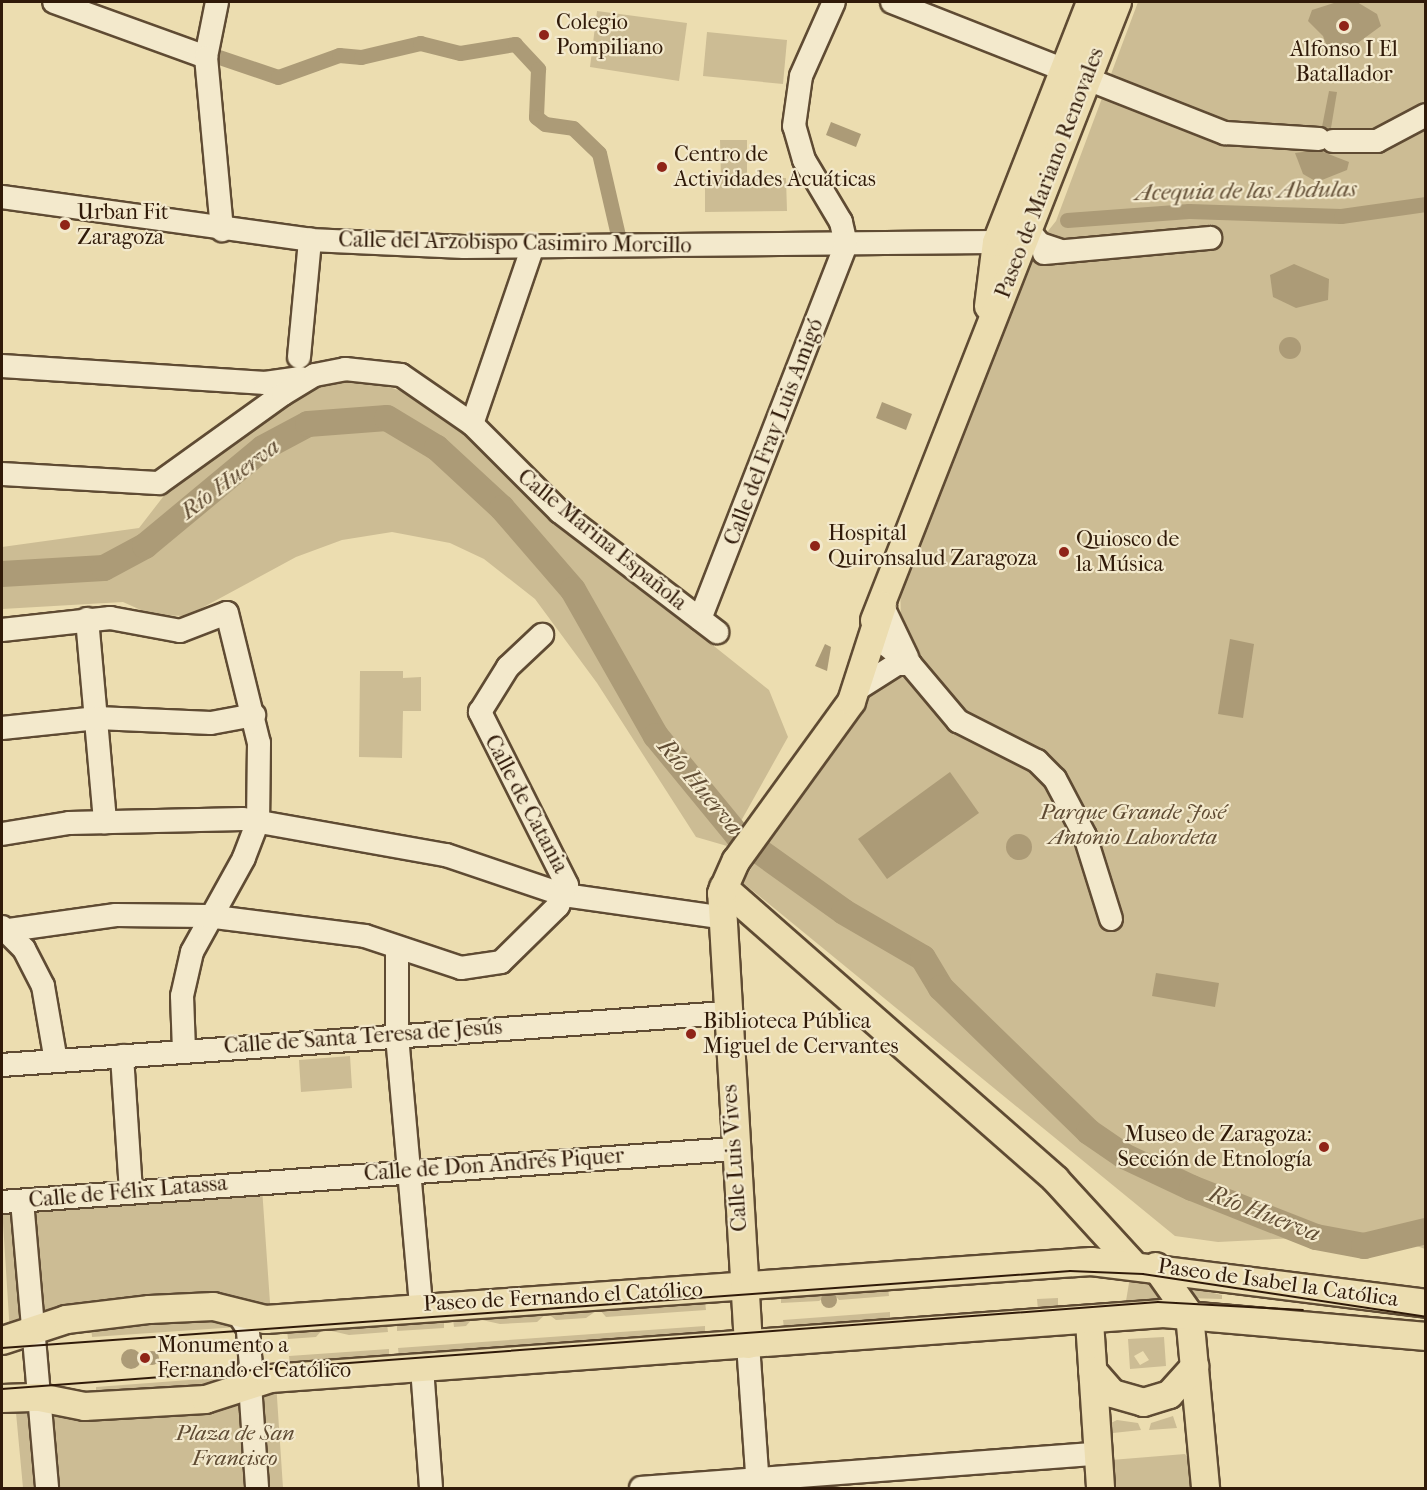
<!DOCTYPE html>
<meta charset="utf-8">
<style>
body{margin:0}
#map{position:relative;width:1427px;height:1490px;overflow:hidden;background:#ecddb0;font-family:"IM FELL French Canon",serif}
div>[style]{position:absolute}
[style*='--x']{left:calc(var(--x)*1px);top:calc(var(--y)*1px);width:calc(var(--w)*1px);rotate:calc(var(--a)*1deg)}
.green>*{inset:0;background:#ccbc94}
.water>*{inset:0;background:#ac9b77}
.round{border-radius:50%}
.canal>*{height:15px;margin:-7.5px;padding:0 7.5px;transform-origin:7.5px;border-radius:7.5px;background:#ac9b77}
.river>*{height:26px;margin:-13px;padding:0 13px;transform-origin:13px;border-radius:13px;background:#ac9b77}
.roads{filter:drop-shadow(2px 0 #5f4b33) drop-shadow(-2px 0 #5f4b33) drop-shadow(0 2px #5f4b33) drop-shadow(0 -2px #5f4b33)}
.minor>*{height:22px;margin:-11px;padding:0 11px;transform-origin:11px;border-radius:11px;background:#f3e9cc}
.major>*{height:27px;margin:-13.5px;padding:0 13.5px;transform-origin:13.5px;border-radius:13.5px;background:#ecddb0}
.tram>*{height:1.5px;margin:-0.75px;padding:0 0.75px;transform-origin:0.75px;border-radius:0.75px;background:#301a09}
.dots>*{width:16px;height:16px;translate:-50% -50%;box-sizing:border-box;border:3px solid #f3e9cc;border-radius:50%}
span{translate:-50% -50%;white-space:nowrap;text-align:center;line-height:1.15;-webkit-text-stroke:4.5px #f3e9cc;paint-order:stroke}
.poi-label{font-size:22px;color:#301a09}
.left{translate:0 -50%;text-align:left}
.right{translate:-100% -50%;text-align:right}
.street-label{font-size:22px;color:#301a09}
.park-label{font-size:22px;color:#5f4b33;font-style:italic}
.water-label{font-size:24px;color:#624e35;font-style:italic}
.frame{position:absolute;inset:0;border:3px solid #301a09;pointer-events:none}
</style>
<div id="map">
<div class="green">
<i style="clip-path:polygon(1138px 2px,1425px 2px,1426px 1230px,1417px 1234px,1425px 1231px,1425px 1249px,1400px 1240px,1364px 1246px,1316px 1237px,1218px 1242px,1175px 1236px,742px 882px,873px 690px,901px 626px,900px 581px,1021px 265px,1056px 221px)"></i>
<i style="clip-path:polygon(597px 11px,687px 23px,679px 81px,590px 67px)"></i>
<i style="clip-path:polygon(707px 32px,787px 40px,783px 84px,703px 76px)"></i>
<i style="clip-path:polygon(720px 140px,747px 140px,747px 178px,786px 178px,787px 211px,705px 212px,705px 179px,721px 178px)"></i>
<i style="clip-path:polygon(362px 378px,416px 396px,453px 422px,536px 504px,769px 690px,788px 737px,727px 846px,696px 837px,597px 683px,535px 599px,484px 559px,450px 543px,392px 532px,342px 540px,296px 557px,187px 616px,152px 615px,123px 602px,2px 609px,2px 547px,139px 528px,173px 484px,242px 439px,279px 406px,318px 388px)"></i>
<i style="clip-path:polygon(360px 671px,403px 671px,403px 678px,421px 677px,421px 711px,403px 711px,402px 758px,359px 757px)"></i>
<i style="clip-path:polygon(350px 1056px,352px 1088px,301px 1092px,299px 1060px)"></i>
<i style="clip-path:polygon(262px 1188px,271px 1317px,172px 1295px,114px 1299px,101px 1311px,10px 1334px,2px 1207px)"></i>
<i style="clip-path:polygon(1130px 1277px,1156px 1281px,1168px 1298px,1126px 1301px)"></i>
<i style="clip-path:polygon(1178px 1285px,1222px 1295px,1222px 1299px,1187px 1298px)"></i>
<i style="clip-path:polygon(888px 1288px,889px 1296px,839px 1300px,832px 1292px,819px 1301px,781px 1303px,781px 1296px)"></i>
<i style="clip-path:polygon(1058px 1298px,1058px 1308px,1038px 1310px,1037px 1299px)"></i>
<i style="clip-path:polygon(705px 1301px,706px 1310px,606px 1317px,599px 1309px,586px 1318px,556px 1320px,547px 1313px,537px 1322px,500px 1324px,473px 1318px,466px 1326px,454px 1327px,453px 1319px)"></i>
<i style="clip-path:polygon(890px 1312px,890px 1321px,784px 1328px,783px 1320px)"></i>
<i style="clip-path:polygon(200px 1318px,238px 1327px,92px 1337px,91px 1326px)"></i>
<i style="clip-path:polygon(444px 1320px,444px 1328px,397px 1331px,397px 1323px)"></i>
<i style="clip-path:polygon(387px 1324px,388px 1332px,349px 1335px,323px 1329px,316px 1337px,288px 1339px,287px 1331px)"></i>
<i style="clip-path:polygon(705px 1326px,705px 1334px,399px 1357px,398px 1348px)"></i>
<i style="clip-path:polygon(evenodd,1164px 1337px,1166px 1366px,1130px 1369px,1128px 1339px,1164px 1337px,1143px 1351px,1149px 1360px,1140px 1365px,1134px 1356px,1143px 1351px)"></i>
<i style="clip-path:polygon(389px 1349px,389px 1357px,290px 1365px,289px 1356px)"></i>
<i style="clip-path:polygon(242px 1376px,227px 1385px,96px 1399px,96px 1387px)"></i>
<i style="clip-path:polygon(276px 1382px,283px 1488px,23px 1488px,15px 1402px,91px 1419px,209px 1409px)"></i>
<i style="clip-path:polygon(1173px 1416px,1177px 1428px,1149px 1430px,1151px 1423px)"></i>
<i style="clip-path:polygon(1117px 1420px,1138px 1423px,1141px 1430px,1113px 1433px,1111px 1423px)"></i>
<i style="clip-path:polygon(1185px 1454px,1190px 1460px,1191px 1488px,1110px 1488px,1111px 1460px)"></i>
</div>
<div class="water">
<i style="clip-path:polygon(1337px 2px,1357px 2px,1377px 14px,1381px 26px,1340px 56px,1329px 52px,1323px 36px,1308px 21px,1312px 10px)"></i>
<i style="clip-path:polygon(1329px 91px,1337px 92px,1331px 128px,1322px 127px)"></i>
<i style="clip-path:polygon(831px 122px,861px 134px,856px 147px,826px 135px)"></i>
<i style="clip-path:polygon(1318px 150px,1349px 162px,1347px 170px,1317px 182px,1303px 174px,1295px 153px)"></i>
<i style="clip-path:polygon(1294px 264px,1329px 279px,1328px 300px,1296px 308px,1273px 297px,1270px 275px)"></i>
<i class="round" style="left:1279px;top:337px;width:22px;height:22px"></i>
<i style="clip-path:polygon(882px 402px,912px 414px,906px 430px,876px 418px)"></i>
<i style="clip-path:polygon(1230px 639px,1254px 644px,1243px 718px,1218px 714px)"></i>
<i style="clip-path:polygon(825px 644px,831px 647px,827px 671px,815px 666px)"></i>
<i style="clip-path:polygon(950px 772px,979px 813px,887px 879px,858px 839px)"></i>
<i class="round" style="left:1006px;top:834px;width:26px;height:26px"></i>
<i style="clip-path:polygon(1156px 973px,1219px 983px,1215px 1007px,1152px 996px)"></i>
<i class="round" style="left:821px;top:1292px;width:16px;height:16px"></i>
<i class="round" style="left:121px;top:1349px;width:20px;height:20px"></i>
<i class="round" style="left:145px;top:1351px;width:14px;height:14px"></i>
</div>
<div class="canal">
<i style="--x:219;--y:57;--w:62;--a:18.7"></i>
<i style="--x:278;--y:77;--w:65;--a:-19.8"></i>
<i style="--x:339;--y:55;--w:22;--a:5"></i>
<i style="--x:361;--y:57;--w:61;--a:-13.3"></i>
<i style="--x:420;--y:43;--w:41;--a:14"></i>
<i style="--x:460;--y:53;--w:56;--a:-9.3"></i>
<i style="--x:515;--y:44;--w:34;--a:47"></i>
<i style="--x:538;--y:69;--w:48;--a:92.4"></i>
<i style="--x:536;--y:117;--w:11;--a:38"></i>
<i style="--x:545;--y:124;--w:28;--a:8"></i>
<i style="--x:573;--y:128;--w:36;--a:44"></i>
<i style="--x:599;--y:153;--w:84;--a:77"></i>
<i style="--x:1067;--y:220;--w:122;--a:-4.2"></i>
<i style="--x:1189;--y:211;--w:152;--a:1.9"></i>
<i style="--x:1341;--y:216;--w:86;--a:-8"></i>
</div>
<div class="river">
<i style="--x:2;--y:574;--w:102;--a:-3.4"></i>
<i style="--x:104;--y:568;--w:47;--a:-28.2"></i>
<i style="--x:145;--y:546;--w:153;--a:-39.7"></i>
<i style="--x:263;--y:448;--w:51;--a:-28.1"></i>
<i style="--x:308;--y:424;--w:79;--a:-4.3"></i>
<i style="--x:387;--y:418;--w:58;--a:31"></i>
<i style="--x:437;--y:448;--w:88;--a:42.7"></i>
<i style="--x:502;--y:508;--w:108;--a:49.1"></i>
<i style="--x:573;--y:590;--w:168;--a:60.4"></i>
<i style="--x:656;--y:736;--w:129;--a:50.6"></i>
<i style="--x:738;--y:836;--w:130;--a:35.6"></i>
<i style="--x:844;--y:912;--w:91;--a:30.2"></i>
<i style="--x:923;--y:958;--w:35;--a:59"></i>
<i style="--x:941;--y:988;--w:206;--a:44.2"></i>
<i style="--x:1089;--y:1132;--w:42;--a:34.4"></i>
<i style="--x:1124;--y:1156;--w:75;--a:25.2"></i>
<i style="--x:1192;--y:1188;--w:133;--a:21.6"></i>
<i style="--x:1316;--y:1237;--w:49;--a:10.6"></i>
<i style="--x:1364;--y:1246;--w:64;--a:-13.6"></i>
</div>
<div class="roads">
<div class="minor">
<i style="--x:54;--y:2;--w:162;--a:19.9"></i>
<i style="--x:217;--y:2;--w:56;--a:101.3"></i>
<i style="--x:206;--y:57;--w:174;--a:84.7"></i>
<i style="--x:892;--y:2;--w:358;--a:21.5"></i>
<i style="--x:1225;--y:133;--w:94;--a:3.7"></i>
<i style="--x:1333;--y:141;--w:44;--a:0"></i>
<i style="--x:1377;--y:141;--w:55;--a:-28"></i>
<i style="--x:2;--y:197;--w:311;--a:7.9"></i>
<i style="--x:310;--y:240;--w:154;--a:2.6"></i>
<i style="--x:464;--y:247;--w:532;--a:-0.54"></i>
<i style="--x:996;--y:242;--w:35;--a:-18"></i>
<i style="--x:1029;--y:231;--w:17;--a:50"></i>
<i style="--x:1040;--y:244;--w:19;--a:18"></i>
<i style="--x:533;--y:246;--w:188;--a:108.9"></i>
<i style="--x:472;--y:424;--w:124;--a:45"></i>
<i style="--x:560;--y:512;--w:198;--a:37.4"></i>
<i style="--x:1044;--y:253;--w:167;--a:-5.2"></i>
<i style="--x:299;--y:357;--w:118;--a:-84.6"></i>
<i style="--x:2;--y:366;--w:264;--a:3.7"></i>
<i style="--x:265;--y:383;--w:36;--a:-8"></i>
<i style="--x:2;--y:474;--w:157;--a:3.3"></i>
<i style="--x:159;--y:483;--w:153;--a:-35.7"></i>
<i style="--x:283;--y:394;--w:37;--a:-31"></i>
<i style="--x:315;--y:375;--w:31;--a:-11"></i>
<i style="--x:345;--y:369;--w:56;--a:6.1"></i>
<i style="--x:401;--y:375;--w:86;--a:34.6"></i>
<i style="--x:882;--y:605;--w:58;--a:64.3"></i>
<i style="--x:87;--y:619;--w:204;--a:84.9"></i>
<i style="--x:700;--y:619;--w:402;--a:-68.7"></i>
<i style="--x:846;--y:244;--w:23;--a:-103"></i>
<i style="--x:841;--y:222;--w:72;--a:-120.8"></i>
<i style="--x:804;--y:160;--w:35;--a:-106"></i>
<i style="--x:794;--y:126;--w:50;--a:-82"></i>
<i style="--x:801;--y:76;--w:81;--a:-66"></i>
<i style="--x:2;--y:630;--w:109;--a:-6.3"></i>
<i style="--x:110;--y:618;--w:71;--a:10.5"></i>
<i style="--x:180;--y:631;--w:50;--a:-21"></i>
<i style="--x:227;--y:613;--w:134;--a:76.2"></i>
<i style="--x:259;--y:743;--w:78;--a:90.7"></i>
<i style="--x:258;--y:821;--w:40;--a:111"></i>
<i style="--x:244;--y:858;--w:107;--a:119"></i>
<i style="--x:192;--y:952;--w:45;--a:102.8"></i>
<i style="--x:182;--y:996;--w:55;--a:87.9"></i>
<i style="--x:875;--y:636;--w:45;--a:38.7"></i>
<i style="--x:910;--y:664;--w:75;--a:49.9"></i>
<i style="--x:958;--y:721;--w:89;--a:26.9"></i>
<i style="--x:1037;--y:761;--w:25;--a:45"></i>
<i style="--x:1055;--y:779;--w:64;--a:62.2"></i>
<i style="--x:1085;--y:836;--w:87;--a:72.6"></i>
<i style="--x:856;--y:690;--w:49;--a:-32.4"></i>
<i style="--x:897;--y:664;--w:13;--a:0"></i>
<i style="--x:2;--y:728;--w:96;--a:-6"></i>
<i style="--x:97;--y:718;--w:114;--a:2.5"></i>
<i style="--x:211;--y:723;--w:44;--a:-10.5"></i>
<i style="--x:2;--y:834;--w:68;--a:-9.3"></i>
<i style="--x:69;--y:823;--w:174;--a:-1.3"></i>
<i style="--x:243;--y:819;--w:206;--a:10.1"></i>
<i style="--x:446;--y:855;--w:125;--a:18.7"></i>
<i style="--x:564;--y:895;--w:157;--a:8.1"></i>
<i style="--x:2;--y:927;--w:31;--a:45"></i>
<i style="--x:24;--y:949;--w:42;--a:62.8"></i>
<i style="--x:43;--y:986;--w:76;--a:80.2"></i>
<i style="--x:2;--y:931;--w:115;--a:-8"></i>
<i style="--x:116;--y:915;--w:91;--a:0.6"></i>
<i style="--x:207;--y:916;--w:159;--a:7.2"></i>
<i style="--x:365;--y:936;--w:101;--a:18.4"></i>
<i style="--x:461;--y:968;--w:40;--a:-8.5"></i>
<i style="--x:501;--y:962;--w:80;--a:-44.5"></i>
<i style="--x:558;--y:906;--w:23;--a:-67"></i>
<i style="--x:567;--y:885;--w:194;--a:-116.7"></i>
<i style="--x:480;--y:712;--w:53;--a:-58.1"></i>
<i style="--x:508;--y:667;--w:47;--a:-43.3"></i>
<i style="--x:397;--y:949;--w:87;--a:90"></i>
<i style="--x:397;--y:1036;--w:270;--a:84.9"></i>
<i style="--x:122;--y:1056;--w:136;--a:86.2"></i>
<i style="--x:2;--y:1065;--w:725;--a:-4.11"></i>
<i style="--x:22;--y:1201;--w:288;--a:85"></i>
<i style="--x:2;--y:1202;--w:734;--a:-4.14"></i>
<i style="--x:748;--y:1344;--w:144;--a:86"></i>
<i style="--x:422;--y:1368;--w:120;--a:85.7"></i>
<i style="--x:250;--y:1384;--w:104;--a:86.1"></i>
<i style="--x:236;--y:1390;--w:28;--a:-58"></i>
<i style="--x:251;--y:1366;--w:37;--a:-95"></i>
<i style="--x:248;--y:1329;--w:17;--a:-123"></i>
<i style="--x:641;--y:1488;--w:458;--a:-4.3"></i>
</div>
<div class="major">
<i style="--x:988;--y:306;--w:64;--a:-82.9"></i>
<i style="--x:996;--y:242;--w:258;--a:-68.6"></i>
<i style="--x:874;--y:620;--w:664;--a:-68.54"></i>
<i style="--x:723;--y:887;--w:442;--a:41.3"></i>
<i style="--x:1055;--y:1179;--w:113;--a:47.5"></i>
<i style="--x:1155;--y:1266;--w:59;--a:54.7"></i>
<i style="--x:1189;--y:1314;--w:175;--a:84.7"></i>
<i style="--x:1089;--y:1321;--w:167;--a:86.2"></i>
<i style="--x:2;--y:1340;--w:67;--a:-18.2"></i>
<i style="--x:66;--y:1319;--w:84;--a:-6.9"></i>
<i style="--x:149;--y:1309;--w:64;--a:-2.7"></i>
<i style="--x:213;--y:1306;--w:54;--a:14"></i>
<i style="--x:265;--y:1319;--w:828;--a:-4.02"></i>
<i style="--x:1091;--y:1261;--w:338;--a:7.1"></i>
<i style="--x:748;--y:1344;--w:452;--a:-93.4"></i>
<i style="--x:721;--y:893;--w:36;--a:-66"></i>
<i style="--x:736;--y:860;--w:196;--a:-54.1"></i>
<i style="--x:851;--y:701;--w:101;--a:-72.1"></i>
<i style="--x:1092;--y:1370;--w:30;--a:49"></i>
<i style="--x:1112;--y:1393;--w:32;--a:16"></i>
<i style="--x:1143;--y:1402;--w:27;--a:-17"></i>
<i style="--x:1169;--y:1394;--w:38;--a:-48"></i>
<i style="--x:2;--y:1398;--w:37;--a:-2"></i>
<i style="--x:39;--y:1397;--w:46;--a:11.3"></i>
<i style="--x:84;--y:1406;--w:121;--a:-3.3"></i>
<i style="--x:205;--y:1399;--w:68;--a:-17.9"></i>
<i style="--x:270;--y:1378;--w:895;--a:-4.16"></i>
<i style="--x:1163;--y:1313;--w:264;--a:5"></i>
</div>
</div>
<div class="tram">
<i style="--x:2;--y:1348;--w:1071;--a:-4.12"></i>
<i style="--x:1070;--y:1271;--w:73;--a:2.4"></i>
<i style="--x:1143;--y:1274;--w:286;--a:8.6"></i>
<i style="--x:2;--y:1389;--w:1159;--a:-4.3"></i>
<i style="--x:1158;--y:1302;--w:145;--a:3.2"></i>
</div>
<div class="dots">
<i style="left:1344px;top:26px;background:#8f2418"></i>
<i style="left:544px;top:35px;background:#8f2418"></i>
<i style="left:662px;top:167px;background:#8f2418"></i>
<i style="left:65px;top:225px;background:#8f2418"></i>
<i style="left:815px;top:546px;background:#8f2418"></i>
<i style="left:1064px;top:552px;background:#8f2418"></i>
<i style="left:691px;top:1034px;background:#8f2418"></i>
<i style="left:1324px;top:1147px;background:#8f2418"></i>
<i style="left:145px;top:1358px;background:#8f2418"></i>
</div>
<div class="poi-label">
<span class="left" style="left:556px;top:35px">Colegio<br>Pompiliano</span>
<span style="left:1344px;top:62px">Alfonso I El<br>Batallador</span>
<span class="left" style="left:674px;top:167px">Centro de<br>Actividades Acuáticas</span>
<span class="left" style="left:77px;top:225px">Urban Fit<br>Zaragoza</span>
<span class="left" style="left:828px;top:546px">Hospital<br>Quironsalud Zaragoza</span>
<span class="left" style="left:1076px;top:552px">Quiosco de<br>la Música</span>
<span class="left" style="left:703px;top:1034px">Biblioteca Pública<br>Miguel de Cervantes</span>
<span class="right" style="left:1312px;top:1147px">Museo de Zaragoza:<br>Sección de Etnología</span>
<span class="left" style="left:157px;top:1358px">Monumento a<br>Fernando el Católico</span>
</div>
<div class="street-label">
<span style="left:1050px;top:173px;rotate:-69deg">Paseo de Mariano Renovales</span>
<span style="left:515px;top:243px;rotate:1deg">Calle del Arzobispo Casimiro Morcillo</span>
<span style="left:774px;top:432px;rotate:-69deg">Calle del Fray Luis Amigó</span>
<span style="left:602px;top:540px;rotate:39deg">Calle Marina Española</span>
<span style="left:526px;top:804px;rotate:62deg">Calle de Catania</span>
<span style="left:363px;top:1037px;rotate:-4deg">Calle de Santa Teresa de Jesús</span>
<span style="left:735px;top:1158px;rotate:-94deg">Calle Luis Vives</span>
<span style="left:494px;top:1165px;rotate:-4deg">Calle de Don Andrés Piquer</span>
<span style="left:128px;top:1192px;rotate:-5deg">Calle de Félix Latassa</span>
<span style="left:1278px;top:1283px;rotate:8deg">Paseo de Isabel la Católica</span>
<span style="left:563px;top:1297px;rotate:-3deg">Paseo de Fernando el Católico</span>
</div>
<div class="park-label">
<span style="left:1133px;top:825px">Parque Grande José<br>Antonio Labordeta</span>
<span style="left:235px;top:1446px">Plaza de San<br>Francisco</span>
</div>
<div class="water-label">
<span style="left:1246px;top:191px;rotate:-1deg">Acequia de las Abdulas</span>
<span style="left:230px;top:479px;rotate:-37deg">Río Huerva</span>
<span style="left:700px;top:787px;rotate:50deg">Río Huerva</span>
<span style="left:1264px;top:1214px;rotate:21deg">Río Huerva</span>
</div>
<div class="frame"></div>
</div>
